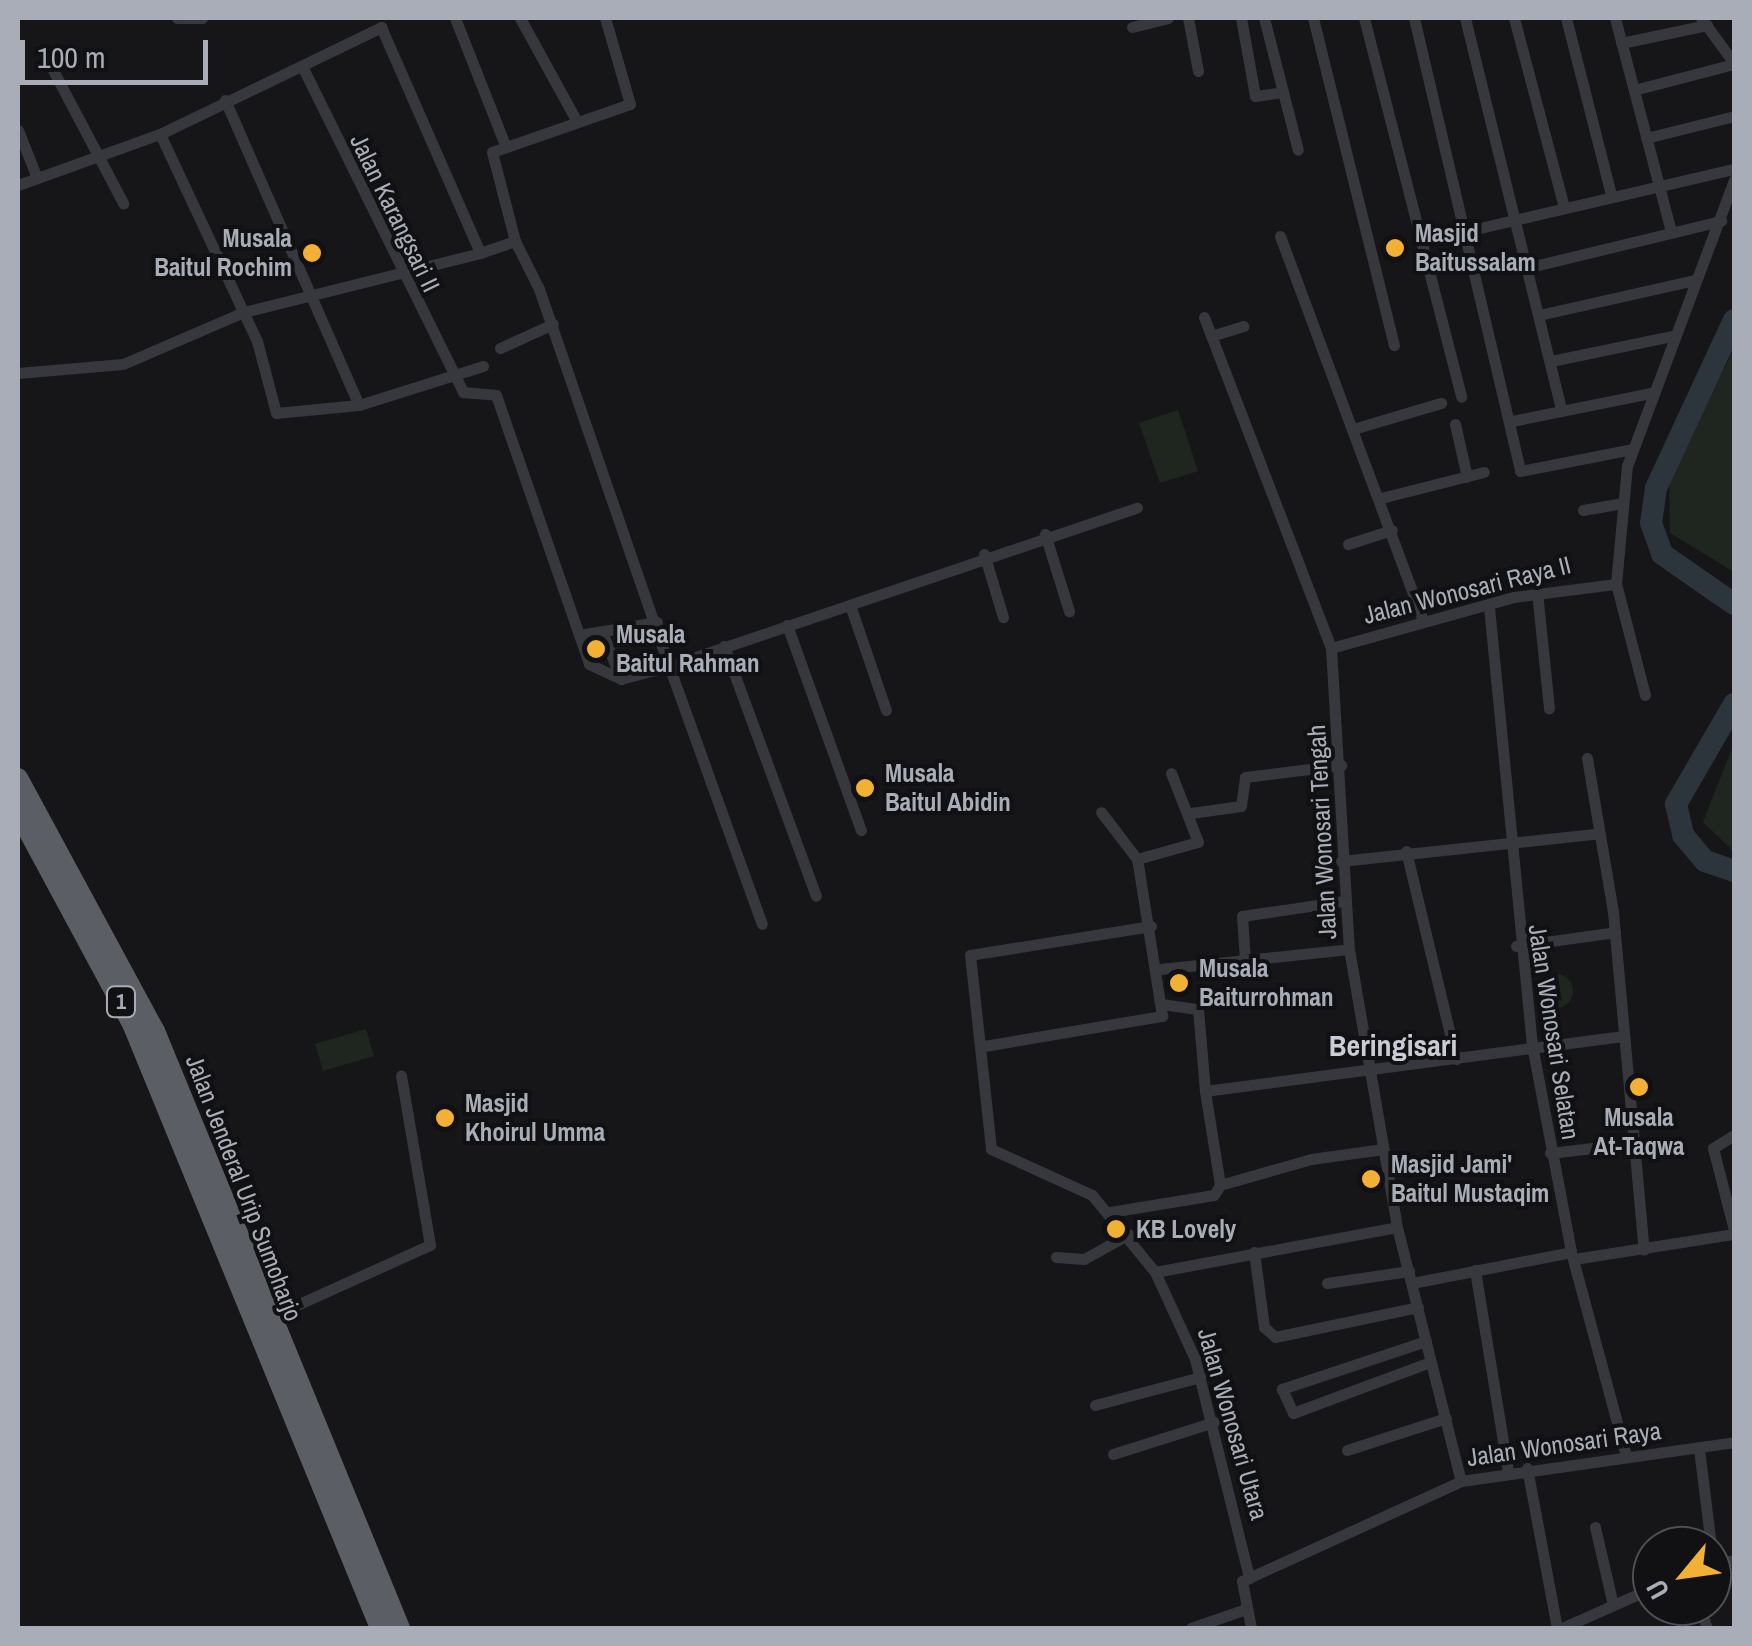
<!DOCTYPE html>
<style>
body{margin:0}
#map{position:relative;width:1752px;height:1646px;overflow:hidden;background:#161618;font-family:"Archivo Narrow",sans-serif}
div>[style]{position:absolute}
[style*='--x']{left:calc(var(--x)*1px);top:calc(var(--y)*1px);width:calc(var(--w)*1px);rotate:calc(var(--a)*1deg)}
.green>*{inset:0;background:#1e261f}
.round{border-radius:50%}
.river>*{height:22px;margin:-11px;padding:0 11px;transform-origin:11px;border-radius:11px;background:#2c353c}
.minor>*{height:11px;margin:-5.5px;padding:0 5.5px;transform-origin:5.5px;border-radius:5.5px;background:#37383d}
.trunk>*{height:20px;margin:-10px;padding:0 10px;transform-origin:10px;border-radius:10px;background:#5b5e65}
.rail>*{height:4px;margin-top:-2px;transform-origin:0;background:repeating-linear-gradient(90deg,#4a4c52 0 12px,transparent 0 22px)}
.dots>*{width:28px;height:28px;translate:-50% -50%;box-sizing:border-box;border:5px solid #111113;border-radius:50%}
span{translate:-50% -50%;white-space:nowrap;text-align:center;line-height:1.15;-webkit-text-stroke:8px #111113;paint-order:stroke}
.shield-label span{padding:2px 8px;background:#111113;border:2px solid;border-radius:8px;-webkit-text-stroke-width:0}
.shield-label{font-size:22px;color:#a8adb8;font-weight:700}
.street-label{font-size:25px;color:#a8adb8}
.poi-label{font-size:25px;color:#a8adb8;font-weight:700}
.left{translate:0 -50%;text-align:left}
.right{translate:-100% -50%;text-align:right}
.quarter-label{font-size:30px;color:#c9ccd4;font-weight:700}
.frame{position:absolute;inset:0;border:20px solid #a8adb8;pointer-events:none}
.north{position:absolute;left:1632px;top:1526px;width:100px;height:100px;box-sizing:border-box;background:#111113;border:2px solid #4d4f55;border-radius:50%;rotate:241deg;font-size:28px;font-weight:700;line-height:40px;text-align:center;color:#a8adb8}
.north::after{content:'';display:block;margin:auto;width:35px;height:45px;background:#f2b134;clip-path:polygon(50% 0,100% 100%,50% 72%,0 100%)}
.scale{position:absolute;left:20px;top:40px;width:188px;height:45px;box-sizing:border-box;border:5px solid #a8adb8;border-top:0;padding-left:12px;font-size:30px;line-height:35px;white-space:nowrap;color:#a8adb8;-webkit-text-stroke:8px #111113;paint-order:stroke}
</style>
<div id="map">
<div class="green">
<i style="clip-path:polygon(1734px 349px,1734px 572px,1670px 533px,1669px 477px)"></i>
<i style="clip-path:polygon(1178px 410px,1198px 471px,1160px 483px,1139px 423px)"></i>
<i style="clip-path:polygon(1734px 743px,1734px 852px,1703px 822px)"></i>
<i class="round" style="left:1539px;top:974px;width:34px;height:34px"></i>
<i style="clip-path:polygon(366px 1029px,374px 1056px,323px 1071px,315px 1044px)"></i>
</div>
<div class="river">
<i style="--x:1734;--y:320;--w:185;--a:114.9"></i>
<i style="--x:1656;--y:488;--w:35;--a:98"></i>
<i style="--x:1651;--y:523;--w:33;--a:70"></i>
<i style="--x:1662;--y:554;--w:88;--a:34.8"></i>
<i style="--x:1734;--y:704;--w:116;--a:120.1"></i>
<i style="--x:1676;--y:804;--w:32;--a:77"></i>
<i style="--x:1683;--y:835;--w:34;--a:50"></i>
<i style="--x:1705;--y:861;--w:31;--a:19"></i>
</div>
<div class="minor">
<i style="--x:177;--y:18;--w:25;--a:0"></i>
<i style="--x:455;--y:18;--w:136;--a:68.5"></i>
<i style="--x:520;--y:18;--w:116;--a:61.2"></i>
<i style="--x:1188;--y:18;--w:54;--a:79.3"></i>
<i style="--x:1241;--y:18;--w:79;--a:79.8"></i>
<i style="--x:1255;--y:96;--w:28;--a:-8"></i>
<i style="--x:1264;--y:18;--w:136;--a:75.6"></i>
<i style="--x:1313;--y:18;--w:337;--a:76.1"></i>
<i style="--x:1364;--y:18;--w:391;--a:75.6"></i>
<i style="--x:1414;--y:18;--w:465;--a:76.8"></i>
<i style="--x:1520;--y:471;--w:114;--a:-11.1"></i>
<i style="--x:1465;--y:18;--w:404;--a:76.2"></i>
<i style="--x:1514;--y:18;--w:196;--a:75.2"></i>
<i style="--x:1566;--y:18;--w:182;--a:75.7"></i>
<i style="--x:1615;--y:18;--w:220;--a:75.3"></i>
<i style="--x:1701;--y:18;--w:56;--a:53.7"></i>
<i style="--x:1132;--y:27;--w:37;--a:-14"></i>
<i style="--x:1621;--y:43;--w:88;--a:-11.8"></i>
<i style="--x:44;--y:53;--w:170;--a:62.2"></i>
<i style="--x:302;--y:66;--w:364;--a:63.7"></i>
<i style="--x:463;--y:392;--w:33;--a:5"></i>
<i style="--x:496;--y:395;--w:285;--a:70.9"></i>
<i style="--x:589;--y:664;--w:35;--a:25"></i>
<i style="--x:621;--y:679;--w:50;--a:-15.2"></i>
<i style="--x:669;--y:666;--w:274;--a:70.2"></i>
<i style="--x:1634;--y:90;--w:103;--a:-14.6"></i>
<i style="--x:225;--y:100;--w:333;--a:66.3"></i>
<i style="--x:18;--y:130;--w:52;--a:68.4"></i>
<i style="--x:160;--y:134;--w:229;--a:64.9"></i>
<i style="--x:257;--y:341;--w:74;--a:75.2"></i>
<i style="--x:276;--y:413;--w:83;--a:-5.5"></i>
<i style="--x:359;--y:405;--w:130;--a:-17.5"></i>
<i style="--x:1646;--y:138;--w:91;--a:-14"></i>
<i style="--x:18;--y:185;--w:151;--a:-19.8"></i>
<i style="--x:160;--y:134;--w:246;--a:-25.8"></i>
<i style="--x:381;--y:27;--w:247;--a:66.3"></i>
<i style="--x:480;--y:253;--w:37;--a:-19"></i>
<i style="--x:515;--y:241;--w:54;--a:63.4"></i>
<i style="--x:539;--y:289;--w:399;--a:71"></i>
<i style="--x:669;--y:666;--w:494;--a:-18.7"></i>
<i style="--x:1280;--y:236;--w:410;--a:69.6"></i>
<i style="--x:515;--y:241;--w:92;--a:-104.5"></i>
<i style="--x:492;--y:152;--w:146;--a:-19.2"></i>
<i style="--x:630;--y:104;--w:90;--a:-106.2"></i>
<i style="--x:1424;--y:241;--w:318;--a:-13.1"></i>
<i style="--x:1526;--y:268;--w:201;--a:-13.6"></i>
<i style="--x:1539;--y:315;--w:159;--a:-12.7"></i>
<i style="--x:1204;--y:317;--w:355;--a:69"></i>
<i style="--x:1331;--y:648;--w:302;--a:86.6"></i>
<i style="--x:1349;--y:949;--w:282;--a:80.2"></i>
<i style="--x:1397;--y:1227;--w:262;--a:75.9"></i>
<i style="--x:1211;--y:336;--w:34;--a:-17"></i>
<i style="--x:500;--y:348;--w:58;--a:-24.4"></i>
<i style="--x:1551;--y:361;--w:124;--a:-11.7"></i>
<i style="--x:18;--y:373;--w:105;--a:-4.9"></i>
<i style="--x:123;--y:364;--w:132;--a:-23.3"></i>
<i style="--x:244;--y:312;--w:243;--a:-14"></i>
<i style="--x:1512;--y:421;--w:142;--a:-11.4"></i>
<i style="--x:1455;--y:424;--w:54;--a:77.2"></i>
<i style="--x:1353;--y:429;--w:92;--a:-16.5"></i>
<i style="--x:1381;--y:498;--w:106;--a:-14.2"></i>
<i style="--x:1583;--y:510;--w:39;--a:-10"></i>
<i style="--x:1045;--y:534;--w:81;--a:72.7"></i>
<i style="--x:1348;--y:544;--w:46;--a:-17.7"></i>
<i style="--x:984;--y:554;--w:66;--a:73.2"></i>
<i style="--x:1537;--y:592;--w:117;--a:84.1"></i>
<i style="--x:850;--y:605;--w:111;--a:71.1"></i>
<i style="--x:1489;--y:607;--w:440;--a:84.4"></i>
<i style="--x:1532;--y:1045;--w:211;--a:79.3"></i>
<i style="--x:1571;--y:1252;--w:211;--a:74.9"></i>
<i style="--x:787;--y:625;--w:218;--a:70.2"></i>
<i style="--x:602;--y:632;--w:51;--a:68"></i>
<i style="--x:579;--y:635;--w:79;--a:-9.5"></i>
<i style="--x:724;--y:646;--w:266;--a:69.8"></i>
<i style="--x:1331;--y:648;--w:190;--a:-15.6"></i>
<i style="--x:1514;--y:597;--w:103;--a:-7.3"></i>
<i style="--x:1645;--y:695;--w:115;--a:-104.6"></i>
<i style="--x:1616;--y:584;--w:119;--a:-84.7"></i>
<i style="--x:1627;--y:466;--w:305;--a:-69.5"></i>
<i style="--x:1587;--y:758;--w:156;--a:80.4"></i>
<i style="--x:1613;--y:912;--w:339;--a:84.8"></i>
<i style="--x:1191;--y:813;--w:50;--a:-8"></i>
<i style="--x:1241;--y:806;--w:29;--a:-82"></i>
<i style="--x:1245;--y:777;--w:97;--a:-7.1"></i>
<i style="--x:1406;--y:851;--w:214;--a:76.5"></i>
<i style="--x:1137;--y:859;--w:63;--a:-15.6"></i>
<i style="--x:1198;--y:842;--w:74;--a:-111.4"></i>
<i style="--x:1341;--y:861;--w:255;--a:-6.1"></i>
<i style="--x:1151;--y:926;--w:183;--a:170.9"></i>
<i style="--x:970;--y:955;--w:195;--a:83.8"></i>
<i style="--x:991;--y:1149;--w:111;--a:24.5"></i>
<i style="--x:1092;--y:1195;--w:99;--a:50.7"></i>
<i style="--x:1155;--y:1272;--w:96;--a:65.3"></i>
<i style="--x:1195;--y:1359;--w:226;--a:76.1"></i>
<i style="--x:1516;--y:946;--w:100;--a:-8"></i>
<i style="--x:1245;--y:960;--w:44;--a:-93.9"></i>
<i style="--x:1242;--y:916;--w:102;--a:-8.4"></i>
<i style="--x:1160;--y:969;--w:190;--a:-6"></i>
<i style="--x:1161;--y:1004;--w:37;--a:8"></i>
<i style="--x:1198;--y:1009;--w:82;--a:85.1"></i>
<i style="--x:984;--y:1046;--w:181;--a:-9.6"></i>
<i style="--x:1162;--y:1016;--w:159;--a:-99"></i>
<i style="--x:1137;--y:859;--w:59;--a:-127.5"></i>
<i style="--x:1734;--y:1135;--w:25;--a:148"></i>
<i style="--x:1713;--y:1148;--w:85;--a:75.6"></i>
<i style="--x:1550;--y:1153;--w:85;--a:-6.8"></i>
<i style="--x:1220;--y:1185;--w:95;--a:-99.1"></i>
<i style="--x:1205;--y:1091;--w:420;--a:-7.5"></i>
<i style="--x:1110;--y:1212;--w:105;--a:-9.3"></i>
<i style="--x:1214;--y:1195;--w:12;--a:-59"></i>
<i style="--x:1220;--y:1185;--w:95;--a:-15.9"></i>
<i style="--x:1311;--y:1159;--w:73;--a:-7.9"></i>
<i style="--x:1254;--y:1252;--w:76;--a:82.4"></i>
<i style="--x:1264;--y:1327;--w:15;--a:42"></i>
<i style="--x:1275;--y:1337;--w:146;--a:-11.8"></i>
<i style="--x:1056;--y:1257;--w:28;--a:4"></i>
<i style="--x:1084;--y:1259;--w:51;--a:-29.1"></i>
<i style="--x:1574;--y:1259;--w:162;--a:-8.9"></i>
<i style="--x:1475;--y:1270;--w:204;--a:80.7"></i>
<i style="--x:1155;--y:1272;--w:246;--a:-10.5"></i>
<i style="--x:1327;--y:1283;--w:83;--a:-8.3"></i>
<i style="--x:1412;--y:1283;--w:162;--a:-11"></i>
<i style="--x:268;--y:1318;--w:178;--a:-24.3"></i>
<i style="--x:430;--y:1245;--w:172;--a:-99.7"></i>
<i style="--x:1426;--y:1341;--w:152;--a:161.6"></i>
<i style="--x:1282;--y:1389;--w:26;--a:65"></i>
<i style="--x:1293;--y:1413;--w:146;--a:-20.4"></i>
<i style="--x:1095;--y:1405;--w:109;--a:-14.9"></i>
<i style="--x:1699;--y:1449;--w:98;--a:82.9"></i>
<i style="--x:1347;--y:1450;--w:104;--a:-17.9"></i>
<i style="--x:1113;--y:1454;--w:106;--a:-17.6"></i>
<i style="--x:1527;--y:1468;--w:163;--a:79.4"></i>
<i style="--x:1595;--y:1527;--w:80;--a:77"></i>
<i style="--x:1712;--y:1564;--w:22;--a:-10"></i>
<i style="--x:1699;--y:1606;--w:23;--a:70"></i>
<i style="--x:1191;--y:1628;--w:58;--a:-19.1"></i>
<i style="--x:1251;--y:1628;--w:48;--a:-100.8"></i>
<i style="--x:1242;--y:1581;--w:241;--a:-24.5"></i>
<i style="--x:1461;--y:1481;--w:276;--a:-8.1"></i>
<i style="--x:1562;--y:1628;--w:98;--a:-24"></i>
</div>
<div class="trunk">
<i style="--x:18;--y:778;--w:288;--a:61.6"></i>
<i style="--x:155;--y:1031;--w:645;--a:67.69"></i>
<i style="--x:18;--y:812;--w:243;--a:61.7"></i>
<i style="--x:133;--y:1026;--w:651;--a:67.69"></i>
</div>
<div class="rail">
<i style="--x:18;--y:1625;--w:3;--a:72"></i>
</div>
<div class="dots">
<i style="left:1395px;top:248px;background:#f2b134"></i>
<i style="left:312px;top:253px;background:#f2b134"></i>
<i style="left:596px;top:649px;background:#f2b134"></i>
<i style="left:865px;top:788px;background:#f2b134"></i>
<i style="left:1179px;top:983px;background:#f2b134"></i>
<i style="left:1639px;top:1087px;background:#f2b134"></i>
<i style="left:445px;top:1118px;background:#f2b134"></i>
<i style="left:1371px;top:1179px;background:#f2b134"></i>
<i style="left:1116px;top:1229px;background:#f2b134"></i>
</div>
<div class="shield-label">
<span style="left:121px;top:1002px">1</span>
</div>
<div class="street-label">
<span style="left:395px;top:213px;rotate:64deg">Jalan Karangsari II</span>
<span style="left:1467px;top:590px;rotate:-14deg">Jalan Wonosari Raya II</span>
<span style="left:1322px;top:832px;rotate:-93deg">Jalan Wonosari Tengah</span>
<span style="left:1554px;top:1032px;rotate:81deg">Jalan Wonosari Selatan</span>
<span style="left:244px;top:1188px;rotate:69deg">Jalan Jenderal Urip Sumoharjo</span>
<span style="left:1233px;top:1424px;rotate:74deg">Jalan Wonosari Utara</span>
<span style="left:1564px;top:1444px;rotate:-8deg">Jalan Wonosari Raya</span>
</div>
<div class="poi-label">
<span class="left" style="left:1415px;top:248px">Masjid<br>Baitussalam</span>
<span class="right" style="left:292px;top:253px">Musala<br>Baitul Rochim</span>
<span class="left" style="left:616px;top:649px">Musala<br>Baitul Rahman</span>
<span class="left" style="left:885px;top:788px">Musala<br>Baitul Abidin</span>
<span class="left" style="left:1199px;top:983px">Musala<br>Baiturrohman</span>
<span class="left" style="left:465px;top:1118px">Masjid<br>Khoirul Umma</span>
<span style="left:1639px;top:1132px">Musala<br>At-Taqwa</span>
<span class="left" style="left:1391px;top:1179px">Masjid Jami'<br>Baitul Mustaqim</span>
<span class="left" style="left:1136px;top:1229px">KB Lovely</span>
</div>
<div class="quarter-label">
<span style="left:1393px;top:1045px">Beringisari</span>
</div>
<div class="frame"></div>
<div class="north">U</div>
<div class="scale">100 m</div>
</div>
